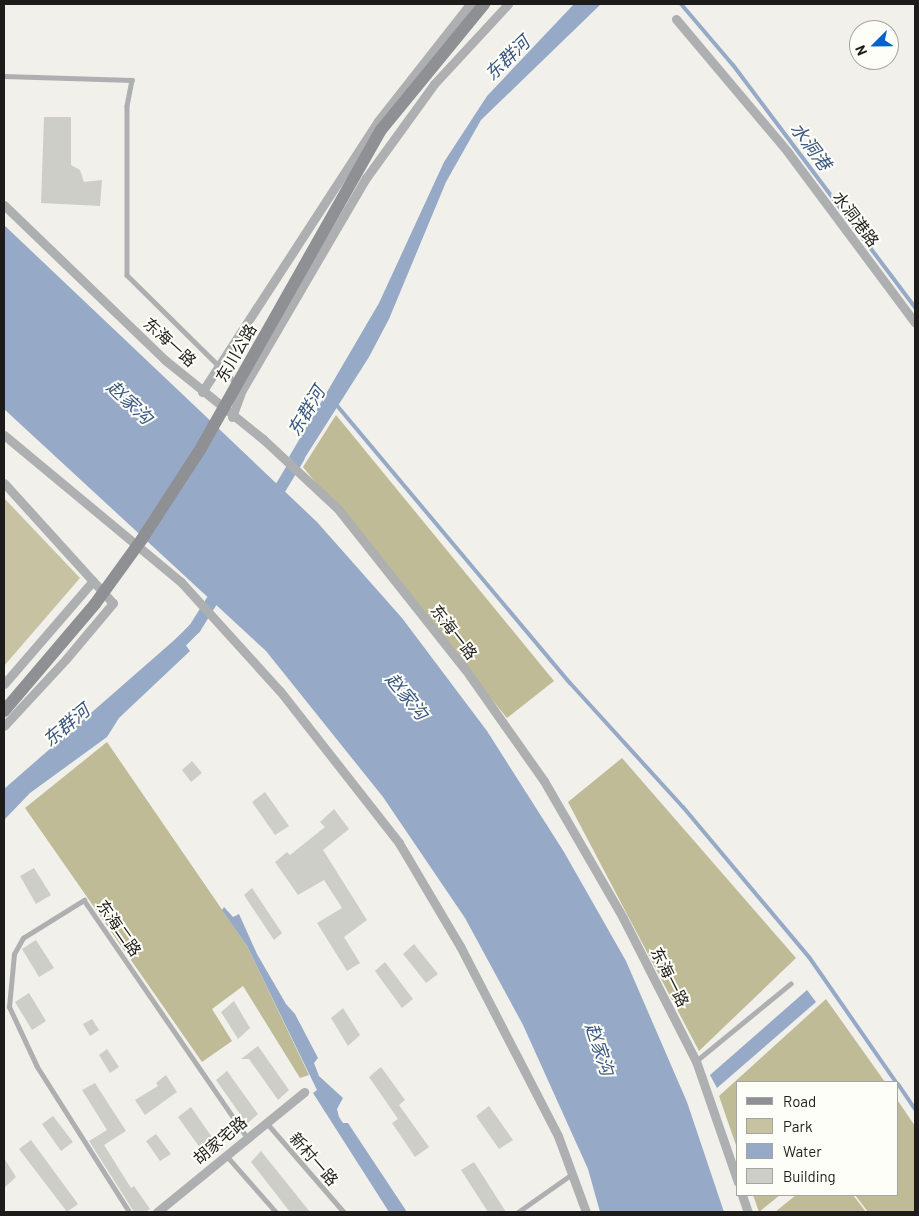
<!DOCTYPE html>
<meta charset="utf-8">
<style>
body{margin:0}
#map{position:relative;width:919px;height:1216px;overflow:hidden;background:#f1f0eb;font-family:Barlow,"Noto Sans SC",sans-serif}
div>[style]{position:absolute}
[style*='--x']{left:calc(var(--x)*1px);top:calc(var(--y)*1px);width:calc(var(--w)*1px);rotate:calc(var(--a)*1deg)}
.green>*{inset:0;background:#c7c3a2}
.forest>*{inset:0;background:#bfbb97}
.water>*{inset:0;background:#96aac7}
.stream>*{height:4px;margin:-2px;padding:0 2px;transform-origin:2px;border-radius:2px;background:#96aac7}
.canal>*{height:12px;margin:-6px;padding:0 6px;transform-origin:6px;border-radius:6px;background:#96aac7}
.building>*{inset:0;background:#cecec9}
.lane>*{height:4.5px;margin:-2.25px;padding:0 2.25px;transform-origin:2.25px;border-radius:2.25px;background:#aeafb1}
.street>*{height:9px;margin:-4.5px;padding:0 4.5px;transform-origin:4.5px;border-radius:4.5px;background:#aeafb1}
.secondary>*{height:12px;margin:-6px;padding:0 6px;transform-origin:6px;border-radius:6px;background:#8e9093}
.secondary-bridge>*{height:12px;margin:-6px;padding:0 6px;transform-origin:6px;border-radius:6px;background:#8e9093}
span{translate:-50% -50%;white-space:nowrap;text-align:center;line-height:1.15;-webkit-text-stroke:4px #fefef8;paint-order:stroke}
.street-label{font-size:16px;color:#1d1c1b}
.water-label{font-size:18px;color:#3a5882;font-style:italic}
.frame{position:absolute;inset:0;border:5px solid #1d1c1b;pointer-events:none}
.legend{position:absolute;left:736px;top:1081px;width:162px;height:115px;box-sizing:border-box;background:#fefef8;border:1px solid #a4a4a0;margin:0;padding:6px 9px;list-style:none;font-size:15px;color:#1d1c1b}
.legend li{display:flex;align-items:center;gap:10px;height:25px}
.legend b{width:25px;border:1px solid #a4a4a0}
.north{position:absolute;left:849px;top:20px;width:50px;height:50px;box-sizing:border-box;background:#fefef8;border:1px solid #a4a4a0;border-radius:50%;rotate:247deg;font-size:14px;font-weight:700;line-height:20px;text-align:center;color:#1d1c1b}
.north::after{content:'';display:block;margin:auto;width:18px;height:22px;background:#0362cb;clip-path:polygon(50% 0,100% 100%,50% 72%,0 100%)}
</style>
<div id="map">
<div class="green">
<i style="clip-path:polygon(4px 498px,80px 578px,4px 666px)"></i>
</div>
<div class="forest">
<i style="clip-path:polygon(336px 415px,554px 681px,507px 718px,303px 467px)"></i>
<i style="clip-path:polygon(107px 742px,247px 946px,309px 1075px,300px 1078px,243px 986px,212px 1009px,232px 1041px,202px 1062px,25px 808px)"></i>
<i style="clip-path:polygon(622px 758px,796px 958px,699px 1051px,568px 802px)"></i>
<i style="clip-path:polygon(826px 999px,885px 1082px,738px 1082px,738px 1151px,719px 1096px)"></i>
<i style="clip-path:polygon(898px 1101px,915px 1126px,915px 1212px,868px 1212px,855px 1195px,898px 1195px)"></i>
<i style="clip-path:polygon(753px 1195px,780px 1195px,759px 1212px)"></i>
<i style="clip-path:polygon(796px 1195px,853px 1195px,866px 1212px,775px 1212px)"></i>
</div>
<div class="water">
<i style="clip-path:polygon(574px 4px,601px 4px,481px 120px,446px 182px,389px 319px,369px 357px,299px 467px,289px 457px,379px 303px,444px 162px,487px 96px)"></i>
<i style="clip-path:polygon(4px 225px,317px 522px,402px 618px,487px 731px,564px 852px,626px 961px,687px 1102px,724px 1212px,600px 1212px,588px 1169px,523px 1025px,465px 918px,383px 797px,266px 651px,4px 409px)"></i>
<i style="clip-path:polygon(179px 636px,190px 651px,119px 718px,107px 737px,30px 793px,4px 820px,4px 789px)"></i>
<i style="clip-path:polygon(224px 907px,233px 917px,239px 914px,257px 954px,286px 1004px,295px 1014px,318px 1058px,314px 1063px,319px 1076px,343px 1098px,337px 1109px,339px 1117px,343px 1123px,348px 1123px,407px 1212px,389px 1212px,313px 1093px,317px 1090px,247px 946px,222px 910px)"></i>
<i style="clip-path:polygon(807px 990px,816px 1002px,717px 1088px,710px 1075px)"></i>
</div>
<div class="stream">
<i style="--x:681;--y:4;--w:80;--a:49.6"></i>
<i style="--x:733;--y:65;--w:303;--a:53.1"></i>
<i style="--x:334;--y:402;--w:367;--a:50"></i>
<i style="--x:570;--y:683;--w:168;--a:47.7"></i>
<i style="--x:683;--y:807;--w:196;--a:50"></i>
<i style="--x:809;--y:957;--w:152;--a:55.2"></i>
<i style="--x:898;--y:1084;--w:30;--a:56"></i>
</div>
<div class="canal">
<i style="--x:272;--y:502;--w:52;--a:-59"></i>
<i style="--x:170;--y:653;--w:35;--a:-45"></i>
<i style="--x:195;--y:628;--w:47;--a:-58"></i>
</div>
<div class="building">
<i style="clip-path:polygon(44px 117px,71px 117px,71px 165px,80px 170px,84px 182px,102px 180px,100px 206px,41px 203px)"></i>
<i style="clip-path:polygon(192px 761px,202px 773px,191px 782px,182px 770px)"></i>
<i style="clip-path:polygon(265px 792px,289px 826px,275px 835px,252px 802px)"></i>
<i style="clip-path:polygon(334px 809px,349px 829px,323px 850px,367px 920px,344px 937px,360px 963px,347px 971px,317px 923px,342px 908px,324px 880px,298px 895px,275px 862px,287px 852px,290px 855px,325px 827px,320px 822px)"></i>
<i style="clip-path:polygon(34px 868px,51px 895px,36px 904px,20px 876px)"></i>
<i style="clip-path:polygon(252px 888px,282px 933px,274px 940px,244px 895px)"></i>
<i style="clip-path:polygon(36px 940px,54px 968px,39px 977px,22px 949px)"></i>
<i style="clip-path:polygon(414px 944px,438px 974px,426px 983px,403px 954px)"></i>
<i style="clip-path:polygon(385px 962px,413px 999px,402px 1008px,375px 971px)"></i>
<i style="clip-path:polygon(29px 993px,46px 1021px,32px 1030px,15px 1002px)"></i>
<i style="clip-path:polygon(234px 1001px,250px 1028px,238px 1039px,221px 1012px)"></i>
<i style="clip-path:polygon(343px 1008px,360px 1035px,348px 1046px,331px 1018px)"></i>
<i style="clip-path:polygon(92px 1019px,99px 1030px,90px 1036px,83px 1024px)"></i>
<i style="clip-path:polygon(258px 1046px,289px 1090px,278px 1100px,249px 1059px,241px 1059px)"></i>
<i style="clip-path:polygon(107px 1049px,119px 1067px,110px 1073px,99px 1055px)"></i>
<i style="clip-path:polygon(381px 1067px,405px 1100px,399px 1105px,429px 1147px,415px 1157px,392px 1123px,398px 1119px,369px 1077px)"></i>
<i style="clip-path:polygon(227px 1071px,258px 1114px,247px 1124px,216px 1080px)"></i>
<i style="clip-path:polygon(166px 1075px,177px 1092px,145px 1115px,135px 1100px,158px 1086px,156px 1083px)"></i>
<i style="clip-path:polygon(95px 1083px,126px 1131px,104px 1145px,131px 1188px,134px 1186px,150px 1209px,145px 1212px,134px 1212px,89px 1141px,107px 1130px,82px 1090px)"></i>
<i style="clip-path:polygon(489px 1106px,513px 1140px,499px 1149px,476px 1116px)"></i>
<i style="clip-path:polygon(191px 1107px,218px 1146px,205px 1155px,178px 1117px)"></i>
<i style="clip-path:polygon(53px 1116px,73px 1142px,61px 1151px,42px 1124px)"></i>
<i style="clip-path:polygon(156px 1134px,171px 1154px,160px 1161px,146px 1141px)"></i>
<i style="clip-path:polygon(31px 1140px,78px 1204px,67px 1212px,19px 1149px)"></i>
<i style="clip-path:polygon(261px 1151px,310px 1212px,290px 1212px,251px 1162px)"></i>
<i style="clip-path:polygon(4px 1158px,16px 1177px,4px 1188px)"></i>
<i style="clip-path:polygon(474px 1162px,506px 1212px,488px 1212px,461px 1170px)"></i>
</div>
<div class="lane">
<i style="--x:4;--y:76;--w:128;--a:1.8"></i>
<i style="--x:132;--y:80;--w:26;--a:101"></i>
<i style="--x:127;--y:106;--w:169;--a:90"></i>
<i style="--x:127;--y:275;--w:153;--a:44.7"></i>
<i style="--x:696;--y:1061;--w:122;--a:-39.3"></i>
<i style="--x:266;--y:1122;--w:119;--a:49.1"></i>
<i style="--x:226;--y:1155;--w:76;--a:48.7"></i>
<i style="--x:129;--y:1212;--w:172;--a:-122.4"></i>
<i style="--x:37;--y:1067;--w:66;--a:-115"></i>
<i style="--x:9;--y:1007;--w:53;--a:-84.6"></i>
<i style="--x:14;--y:954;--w:18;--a:-61"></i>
<i style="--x:23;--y:938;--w:72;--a:-31.9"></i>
<i style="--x:84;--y:900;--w:288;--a:55.5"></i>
<i style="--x:518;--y:1212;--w:66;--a:-35.1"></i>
</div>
<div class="street">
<i style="--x:676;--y:19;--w:172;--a:49.9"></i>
<i style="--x:787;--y:151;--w:214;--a:53.3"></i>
<i style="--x:4;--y:205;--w:223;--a:43.9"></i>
<i style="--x:165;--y:360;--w:126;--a:38.9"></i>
<i style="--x:263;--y:439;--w:103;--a:43"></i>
<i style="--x:338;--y:509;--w:204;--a:51.6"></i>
<i style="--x:465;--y:669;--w:137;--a:54.8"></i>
<i style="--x:544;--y:781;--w:158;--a:60"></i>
<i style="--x:623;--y:918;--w:161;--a:63"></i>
<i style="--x:696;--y:1061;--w:128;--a:70.9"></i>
<i style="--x:202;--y:392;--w:323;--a:-57"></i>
<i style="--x:378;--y:121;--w:149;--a:-51.8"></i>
<i style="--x:232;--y:417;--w:29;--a:-70"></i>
<i style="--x:242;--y:390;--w:246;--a:-59.7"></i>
<i style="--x:366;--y:178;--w:116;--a:-54.1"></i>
<i style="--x:434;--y:84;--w:109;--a:-47.2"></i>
<i style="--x:4;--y:435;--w:230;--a:39.7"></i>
<i style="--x:181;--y:582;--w:147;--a:47.8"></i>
<i style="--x:280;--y:691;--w:193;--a:51.9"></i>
<i style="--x:399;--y:843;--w:120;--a:59.4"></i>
<i style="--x:460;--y:946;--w:214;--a:62.7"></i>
<i style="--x:558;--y:1136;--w:81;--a:69.8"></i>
<i style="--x:4;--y:483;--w:162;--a:47.8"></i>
<i style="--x:113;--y:603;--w:73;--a:130"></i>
<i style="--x:66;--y:659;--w:91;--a:132.8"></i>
<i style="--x:4;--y:684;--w:136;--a:-49.2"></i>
<i style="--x:742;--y:1195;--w:18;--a:71"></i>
<i style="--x:157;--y:1212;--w:190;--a:-39.2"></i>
</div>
<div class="secondary">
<i style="--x:381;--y:130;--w:163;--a:-50.7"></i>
</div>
<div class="secondary-bridge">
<i style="--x:4;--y:711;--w:140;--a:-49.6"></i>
<i style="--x:95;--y:604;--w:80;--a:-54.1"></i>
<i style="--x:142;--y:539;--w:108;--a:-57"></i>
<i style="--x:201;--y:448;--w:365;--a:-60.5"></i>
</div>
<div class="street-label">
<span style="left:856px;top:219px;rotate:53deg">水洞港路</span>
<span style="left:170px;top:342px;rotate:42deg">东海一路</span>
<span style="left:236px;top:353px;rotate:-60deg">东川公路</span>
<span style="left:454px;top:632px;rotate:52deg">东海一路</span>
<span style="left:119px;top:928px;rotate:55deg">东海二路</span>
<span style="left:670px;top:977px;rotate:63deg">东海一路</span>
<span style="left:220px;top:1140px;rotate:-40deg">胡家宅路</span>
<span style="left:314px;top:1159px;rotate:49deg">新村一路</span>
</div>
<div class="water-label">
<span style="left:507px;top:58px;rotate:-44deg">东群河</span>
<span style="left:811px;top:146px;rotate:53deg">水洞港</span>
<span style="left:130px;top:402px;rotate:43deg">赵家沟</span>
<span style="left:306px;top:411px;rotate:-59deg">东群河</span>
<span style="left:407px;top:696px;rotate:51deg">赵家沟</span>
<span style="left:66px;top:725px;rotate:-40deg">东群河</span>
<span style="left:600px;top:1049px;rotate:72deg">赵家沟</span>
</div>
<div class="frame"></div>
<ul class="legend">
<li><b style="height:6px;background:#8e9093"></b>Road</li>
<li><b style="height:14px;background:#c7c3a2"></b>Park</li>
<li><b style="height:14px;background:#96aac7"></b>Water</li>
<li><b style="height:14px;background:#cecec9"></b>Building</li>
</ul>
<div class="north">N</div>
</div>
